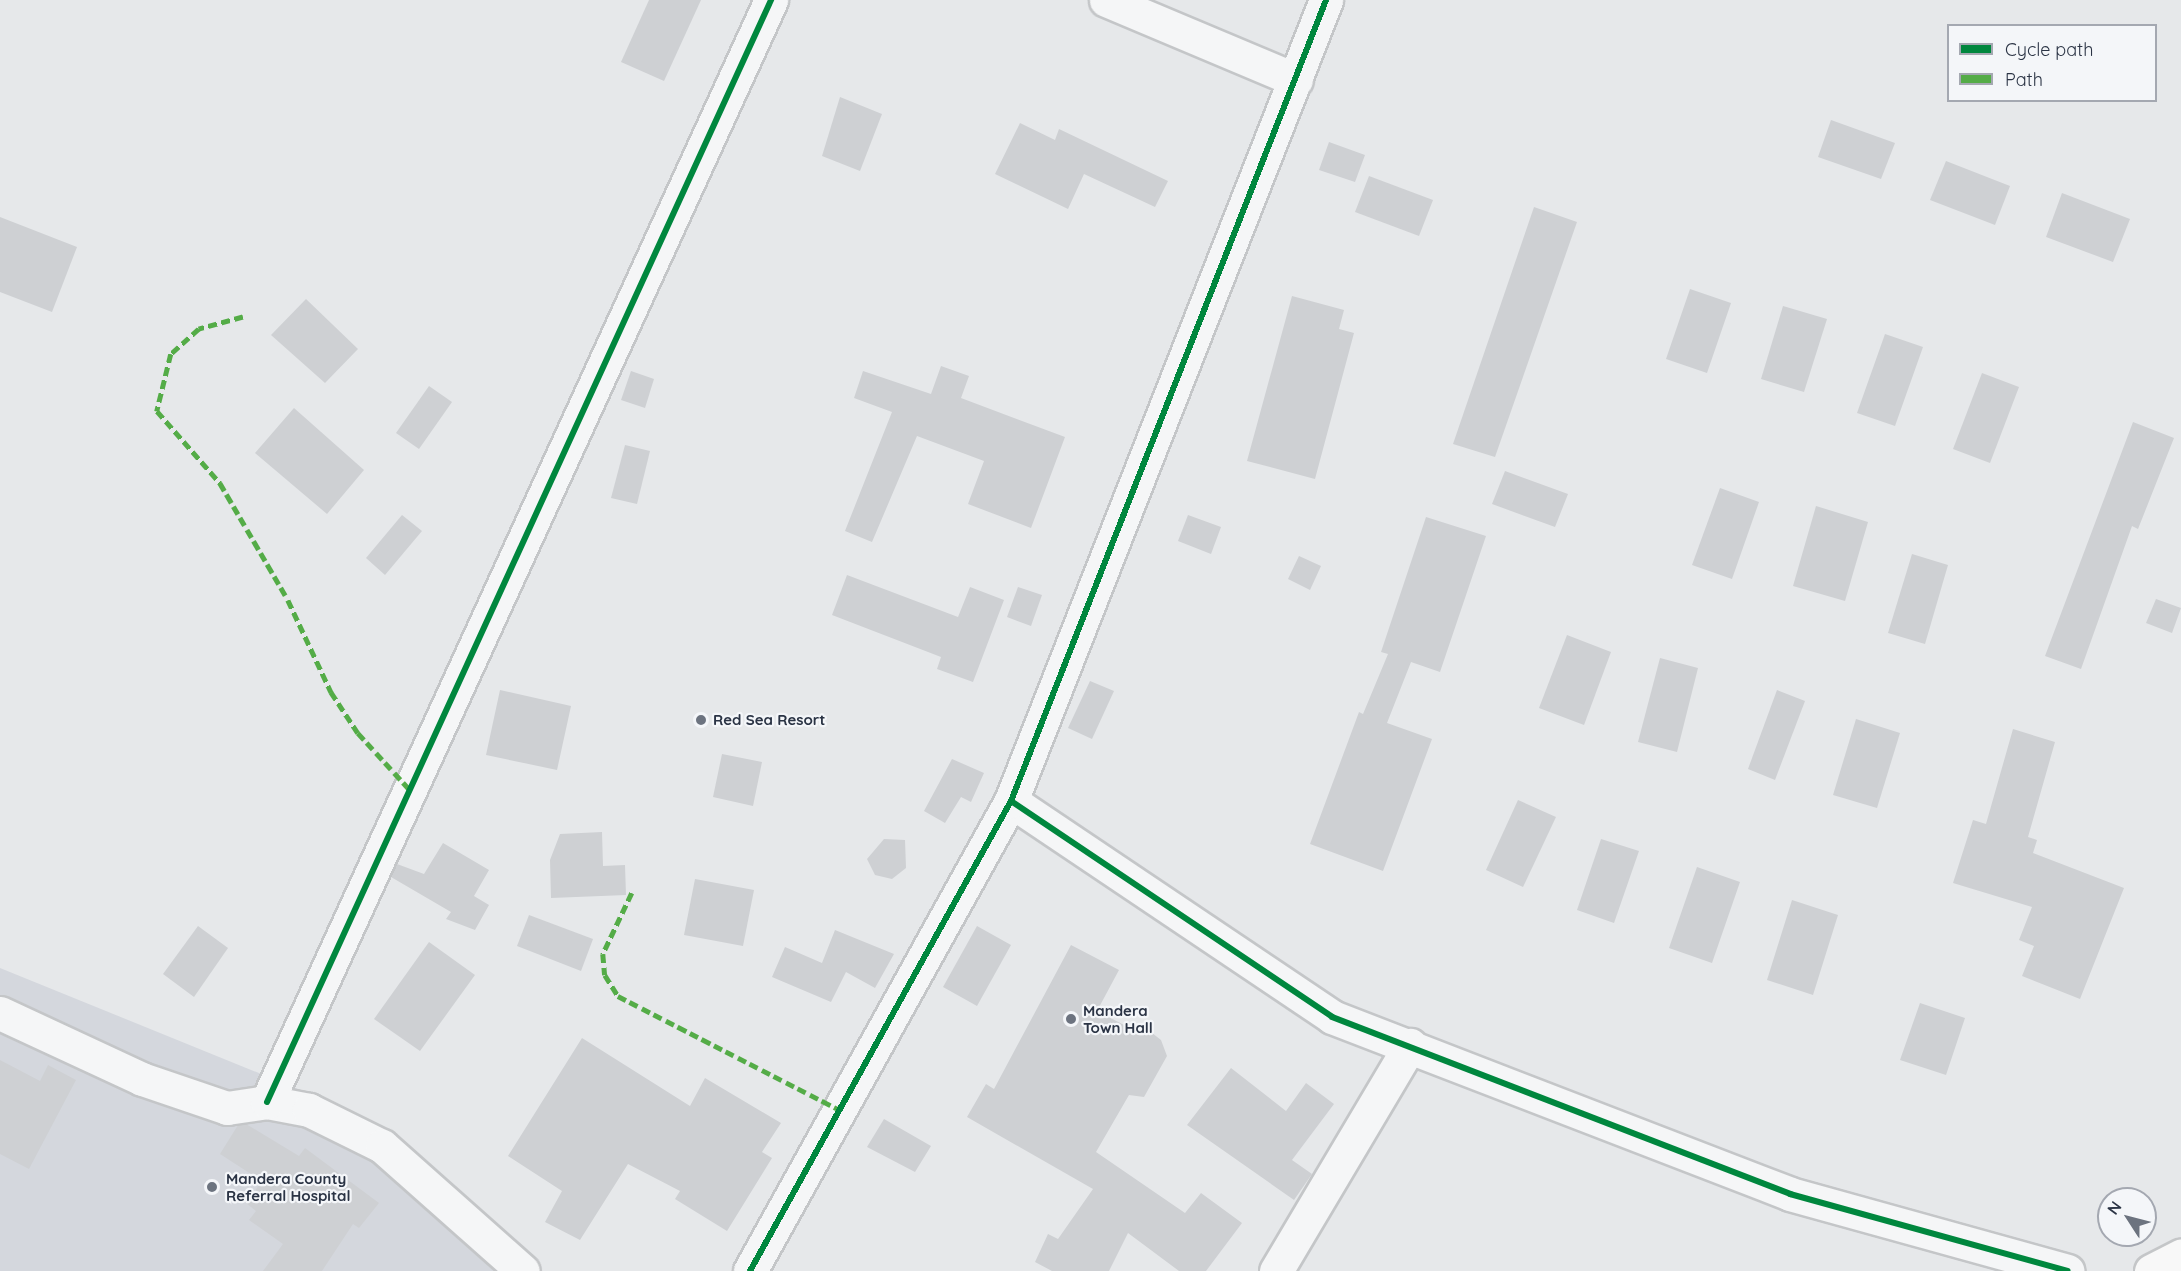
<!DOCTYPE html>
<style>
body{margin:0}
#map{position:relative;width:2181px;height:1271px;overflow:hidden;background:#e6e8ea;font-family:Quicksand,sans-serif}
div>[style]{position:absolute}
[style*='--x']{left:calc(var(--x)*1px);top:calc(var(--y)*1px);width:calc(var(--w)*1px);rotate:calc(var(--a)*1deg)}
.built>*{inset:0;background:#d4d7dd}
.building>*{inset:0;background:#ced0d3}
.roads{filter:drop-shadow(2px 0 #c4c6c8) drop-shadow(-2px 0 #c4c6c8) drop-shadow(0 2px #c4c6c8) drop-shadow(0 -2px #c4c6c8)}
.street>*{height:33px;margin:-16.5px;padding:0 16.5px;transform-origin:16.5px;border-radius:16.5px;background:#f5f6f7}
.highway>*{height:33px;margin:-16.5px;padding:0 16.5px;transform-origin:16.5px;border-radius:16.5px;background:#f8f8f8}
.quiet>*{height:4.5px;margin-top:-2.25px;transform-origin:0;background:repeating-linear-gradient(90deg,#54ac47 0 9px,transparent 0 13.5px)}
.cycleway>*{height:6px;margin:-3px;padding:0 3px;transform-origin:3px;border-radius:3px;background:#00873e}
.dots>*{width:16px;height:16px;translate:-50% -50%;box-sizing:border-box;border:3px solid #f4f6f9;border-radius:50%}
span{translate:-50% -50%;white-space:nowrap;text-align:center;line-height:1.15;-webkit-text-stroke:4.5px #f4f6f9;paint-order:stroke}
.poi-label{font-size:15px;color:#2b3445;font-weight:700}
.left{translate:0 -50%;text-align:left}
.legend{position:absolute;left:1947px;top:24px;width:210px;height:78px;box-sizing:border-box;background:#f4f6f9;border:2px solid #a4a8b1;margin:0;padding:8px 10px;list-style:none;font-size:18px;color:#2b3445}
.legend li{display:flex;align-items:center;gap:12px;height:30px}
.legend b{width:30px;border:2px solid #a4a8b1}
.north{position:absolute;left:2097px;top:1187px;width:60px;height:60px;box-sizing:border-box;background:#f4f6f9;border:2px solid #a4a8b1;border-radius:50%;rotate:306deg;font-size:16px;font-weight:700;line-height:24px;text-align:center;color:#2b3445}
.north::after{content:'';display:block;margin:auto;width:21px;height:27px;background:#6c737f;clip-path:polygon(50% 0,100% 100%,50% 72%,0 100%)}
</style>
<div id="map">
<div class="built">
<i style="clip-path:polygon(0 968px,335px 1104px,512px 1271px,0 1271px)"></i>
</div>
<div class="building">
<i style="clip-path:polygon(649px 0,701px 0,664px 81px,621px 62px)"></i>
<i style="clip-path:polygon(840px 97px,882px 114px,860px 171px,822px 156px)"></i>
<i style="clip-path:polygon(1831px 120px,1895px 143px,1881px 179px,1818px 157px)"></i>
<i style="clip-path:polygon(1020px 123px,1055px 140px,1059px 129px,1168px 181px,1155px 207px,1084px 174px,1068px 209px,995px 174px)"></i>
<i style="clip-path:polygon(1329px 142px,1365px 155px,1355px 182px,1319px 170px)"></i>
<i style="clip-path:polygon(1946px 161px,2010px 186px,1995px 225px,1930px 200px)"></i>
<i style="clip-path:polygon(1369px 176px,1433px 200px,1419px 236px,1355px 212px)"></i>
<i style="clip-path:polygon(2062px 193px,2130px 219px,2113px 262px,2046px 237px)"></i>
<i style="clip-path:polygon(1534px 207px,1577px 222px,1495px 457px,1453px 444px)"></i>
<i style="clip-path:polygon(0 217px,77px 247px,52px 312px,0 292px)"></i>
<i style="clip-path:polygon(1690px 289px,1731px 303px,1707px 373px,1666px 359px)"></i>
<i style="clip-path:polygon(1292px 296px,1344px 310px,1339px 329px,1354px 333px,1315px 479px,1247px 461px)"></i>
<i style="clip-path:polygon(306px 299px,358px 349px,325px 383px,271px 335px)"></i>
<i style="clip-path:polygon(1783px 306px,1827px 319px,1804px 392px,1761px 379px)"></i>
<i style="clip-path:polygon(1885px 334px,1923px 347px,1895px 426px,1857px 413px)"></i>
<i style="clip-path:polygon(941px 366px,969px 376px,961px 398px,1065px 437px,1031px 528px,968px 504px,984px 461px,917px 436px,872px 542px,845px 531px,892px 412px,854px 398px,863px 371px,931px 394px)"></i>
<i style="clip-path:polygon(631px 371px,654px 379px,645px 408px,621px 400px)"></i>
<i style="clip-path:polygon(1982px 373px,2019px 387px,1990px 463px,1953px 449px)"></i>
<i style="clip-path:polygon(429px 386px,452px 402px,419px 449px,396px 433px)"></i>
<i style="clip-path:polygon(294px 408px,364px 470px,327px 514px,255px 453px)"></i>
<i style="clip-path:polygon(2133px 422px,2174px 438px,2138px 529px,2132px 526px,2081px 669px,2045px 656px)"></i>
<i style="clip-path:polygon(625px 445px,650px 451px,637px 504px,611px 498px)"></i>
<i style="clip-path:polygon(1505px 471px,1568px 494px,1555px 527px,1492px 504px)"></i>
<i style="clip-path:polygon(1720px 488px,1759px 502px,1732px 579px,1692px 565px)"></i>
<i style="clip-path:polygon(1816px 506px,1868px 522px,1845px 601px,1793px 586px)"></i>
<i style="clip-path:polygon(402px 515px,422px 531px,385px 575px,366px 558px)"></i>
<i style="clip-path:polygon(1188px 515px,1221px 527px,1211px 554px,1178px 541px)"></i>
<i style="clip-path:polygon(1426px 517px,1486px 536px,1440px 672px,1411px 662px,1387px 723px,1432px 739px,1383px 871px,1310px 844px,1359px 712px,1363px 714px,1388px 654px,1381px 652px)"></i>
<i style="clip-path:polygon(1912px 554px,1948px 565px,1925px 644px,1888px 633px)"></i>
<i style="clip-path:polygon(1299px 556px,1321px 566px,1310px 590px,1288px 579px)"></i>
<i style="clip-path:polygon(847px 575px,958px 617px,970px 587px,1004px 600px,973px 682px,937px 669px,941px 657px,832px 615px)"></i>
<i style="clip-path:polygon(1018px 587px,1042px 595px,1031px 626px,1007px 617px)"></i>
<i style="clip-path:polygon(2156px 599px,2181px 608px,2172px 633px,2146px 623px)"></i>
<i style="clip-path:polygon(1567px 635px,1611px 652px,1584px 725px,1539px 708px)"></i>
<i style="clip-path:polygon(1660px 658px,1698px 668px,1677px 752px,1638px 742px)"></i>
<i style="clip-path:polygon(1090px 681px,1114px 691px,1092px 739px,1068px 728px)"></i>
<i style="clip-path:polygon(500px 690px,571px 706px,557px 770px,486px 755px)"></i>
<i style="clip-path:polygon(1777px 690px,1805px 701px,1775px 780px,1748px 769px)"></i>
<i style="clip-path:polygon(1856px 719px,1900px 733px,1877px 808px,1833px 795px)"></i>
<i style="clip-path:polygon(2013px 729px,2055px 742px,2028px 837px,2037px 840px,2033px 853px,2124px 888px,2080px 999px,2022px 976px,2034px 946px,2019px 940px,2032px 907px,1953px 883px,1973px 820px,1986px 824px)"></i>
<i style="clip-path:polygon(722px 754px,762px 762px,753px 806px,713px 797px)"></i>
<i style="clip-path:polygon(952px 759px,984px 773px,971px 802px,961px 797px,945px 823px,924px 811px)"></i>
<i style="clip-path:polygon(1518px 800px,1556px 817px,1523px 887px,1486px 870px)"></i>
<i style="clip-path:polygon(602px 832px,603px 866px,625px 865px,626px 895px,551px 898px,550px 860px,560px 834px)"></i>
<i style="clip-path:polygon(884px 839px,905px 840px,906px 868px,892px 879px,875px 875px,867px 859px)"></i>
<i style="clip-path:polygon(1601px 839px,1639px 851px,1614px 923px,1577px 910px)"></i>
<i style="clip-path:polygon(443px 843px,489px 870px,474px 896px,489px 905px,475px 930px,446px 919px,451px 912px,391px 877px,397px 864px,424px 874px)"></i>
<i style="clip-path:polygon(1697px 867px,1740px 882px,1712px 963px,1669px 948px)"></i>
<i style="clip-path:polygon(695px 879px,754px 890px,743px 946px,684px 935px)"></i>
<i style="clip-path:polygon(1792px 900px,1838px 915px,1813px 995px,1767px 980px)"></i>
<i style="clip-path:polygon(529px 915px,593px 939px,581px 971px,517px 946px)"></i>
<i style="clip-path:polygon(198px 926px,228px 948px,194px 997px,163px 974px)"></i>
<i style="clip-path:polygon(977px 926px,1011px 945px,977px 1006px,943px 987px)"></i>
<i style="clip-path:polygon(835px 930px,894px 954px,875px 988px,846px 972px,831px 1002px,772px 977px,785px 947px,822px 963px)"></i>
<i style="clip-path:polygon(429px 942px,475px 975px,420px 1051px,374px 1019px)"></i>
<i style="clip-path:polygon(1071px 945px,1119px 970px,1097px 1011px,1126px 1026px,1143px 1026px,1161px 1040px,1167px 1056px,1144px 1097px,1129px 1095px,1096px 1152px,1185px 1213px,1201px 1193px,1242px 1223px,1206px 1271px,1179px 1271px,1128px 1233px,1109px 1271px,1052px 1271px,1035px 1262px,1048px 1234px,1058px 1239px,1093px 1189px,967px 1117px,986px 1084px,994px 1089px)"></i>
<i style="clip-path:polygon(1920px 1003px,1965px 1018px,1946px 1075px,1900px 1060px)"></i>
<i style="clip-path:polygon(582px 1038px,690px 1106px,705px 1078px,781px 1123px,762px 1152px,772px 1158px,727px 1231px,675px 1199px,680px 1191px,628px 1164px,580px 1240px,545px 1222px,562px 1191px,508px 1156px)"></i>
<i style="clip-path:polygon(0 1060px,40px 1081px,48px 1065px,76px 1080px,29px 1169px,0 1154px)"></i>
<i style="clip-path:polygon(1231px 1068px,1286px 1111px,1306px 1083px,1334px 1104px,1292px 1160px,1312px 1174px,1294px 1200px,1187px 1125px)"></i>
<i style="clip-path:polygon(884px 1119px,931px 1146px,915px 1172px,867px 1147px)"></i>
<i style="clip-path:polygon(246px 1124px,299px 1156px,305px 1148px,379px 1203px,359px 1228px,353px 1224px,322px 1271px,263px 1271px,283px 1244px,249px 1220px,256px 1211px,246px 1203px,262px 1181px,220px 1154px,238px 1125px)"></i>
</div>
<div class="roads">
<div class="street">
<i style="--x:1106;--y:0;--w:206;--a:22.8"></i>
<i style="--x:1011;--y:801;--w:387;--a:33.9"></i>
<i style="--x:1332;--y:1017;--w:491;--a:21.1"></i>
<i style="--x:1790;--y:1194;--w:288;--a:15.5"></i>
<i style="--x:0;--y:1013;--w:157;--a:24.9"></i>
<i style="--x:142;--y:1079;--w:90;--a:18.8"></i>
<i style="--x:227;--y:1108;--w:40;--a:-8.5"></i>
<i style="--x:267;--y:1102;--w:43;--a:10.8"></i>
<i style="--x:309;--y:1110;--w:81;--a:26.3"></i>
<i style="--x:382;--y:1146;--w:188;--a:41.6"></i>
<i style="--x:267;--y:1102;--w:1212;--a:-65.42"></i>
<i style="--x:750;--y:1271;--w:538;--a:-60.96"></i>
<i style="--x:1011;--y:801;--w:861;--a:-68.53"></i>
<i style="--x:1276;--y:1271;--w:263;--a:-59.3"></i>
</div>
<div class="highway">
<i style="--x:2151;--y:1271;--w:34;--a:-27"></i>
</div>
</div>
<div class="quiet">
<i style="--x:243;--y:317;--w:46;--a:164.7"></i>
<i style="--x:199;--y:329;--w:38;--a:138"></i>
<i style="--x:171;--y:354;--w:59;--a:103.8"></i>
<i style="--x:157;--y:411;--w:96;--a:48.8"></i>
<i style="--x:220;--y:483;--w:135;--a:59.8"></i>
<i style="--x:288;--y:600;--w:102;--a:64.9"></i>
<i style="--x:331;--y:692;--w:49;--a:56.6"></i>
<i style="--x:358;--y:733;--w:77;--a:47.6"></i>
<i style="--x:632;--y:893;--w:68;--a:115.4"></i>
<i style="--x:603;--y:954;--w:21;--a:85"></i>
<i style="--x:605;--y:975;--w:25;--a:58"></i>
<i style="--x:618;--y:996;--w:247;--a:27.2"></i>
</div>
<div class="cycleway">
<i style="--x:1011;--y:801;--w:387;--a:33.9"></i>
<i style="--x:1332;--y:1017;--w:491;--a:21.1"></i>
<i style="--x:1790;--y:1194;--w:288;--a:15.5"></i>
<i style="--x:267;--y:1102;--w:1212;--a:-65.42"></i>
<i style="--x:750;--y:1271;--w:538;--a:-60.96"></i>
<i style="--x:1011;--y:801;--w:861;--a:-68.53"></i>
</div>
<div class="dots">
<i style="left:701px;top:720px;background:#6c737f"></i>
<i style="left:1071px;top:1019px;background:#6c737f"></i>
<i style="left:212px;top:1187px;background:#6c737f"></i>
</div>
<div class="poi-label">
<span class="left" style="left:713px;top:720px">Red Sea Resort</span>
<span class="left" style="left:1083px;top:1019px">Mandera<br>Town Hall</span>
<span class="left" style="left:226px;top:1187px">Mandera County<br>Referral Hospital</span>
</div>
<ul class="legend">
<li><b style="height:8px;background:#00873e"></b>Cycle path</li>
<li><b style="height:8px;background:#54ac47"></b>Path</li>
</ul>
<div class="north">N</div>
</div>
